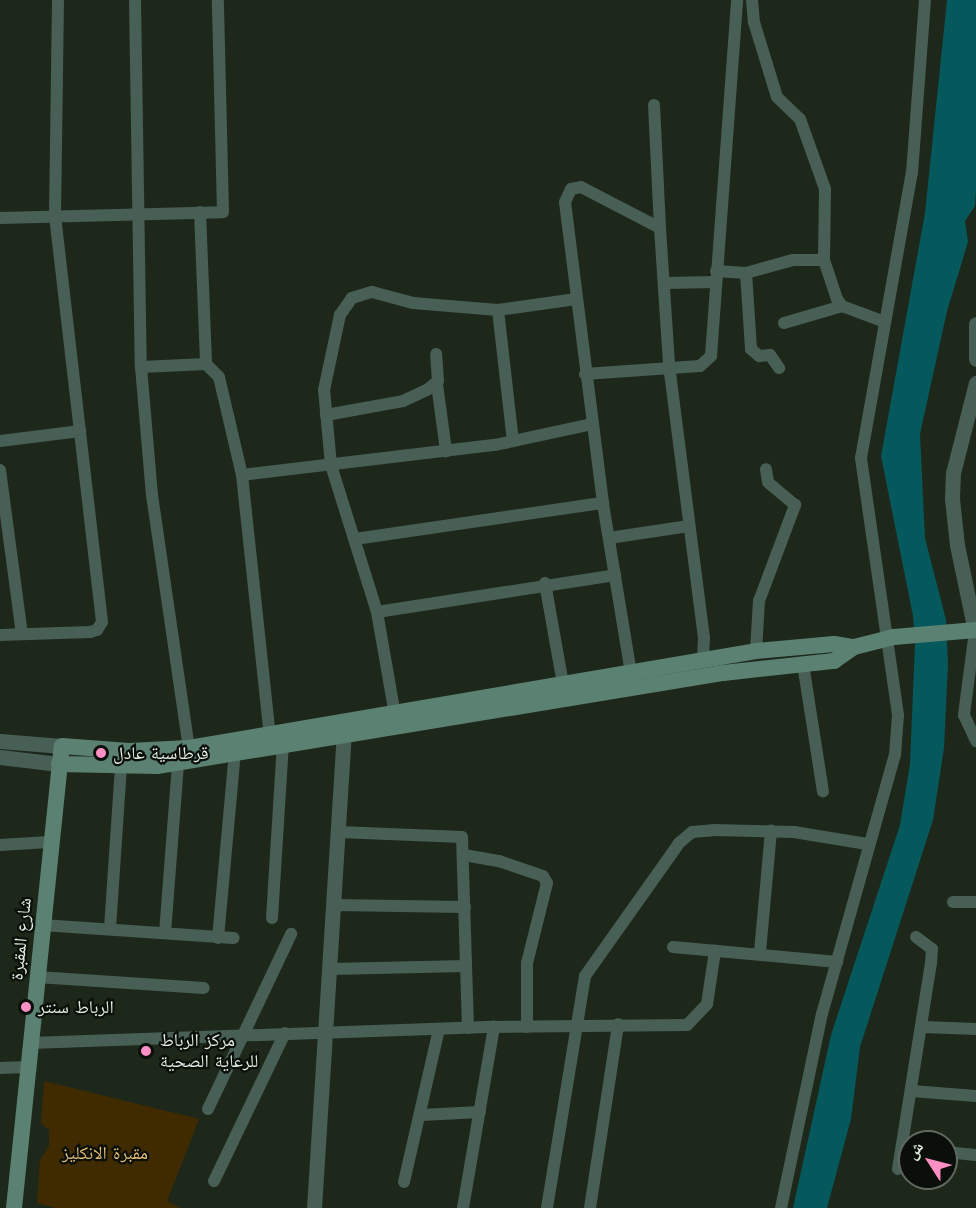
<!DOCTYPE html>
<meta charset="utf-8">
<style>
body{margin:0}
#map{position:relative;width:976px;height:1208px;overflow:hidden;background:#1d281a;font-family:"Work Sans","Noto Naskh Arabic",sans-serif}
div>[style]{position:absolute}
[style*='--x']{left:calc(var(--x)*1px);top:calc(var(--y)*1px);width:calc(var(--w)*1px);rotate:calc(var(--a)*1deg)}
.green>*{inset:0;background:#402b00}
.water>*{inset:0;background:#05595c}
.minor>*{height:12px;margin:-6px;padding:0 6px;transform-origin:6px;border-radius:6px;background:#485f56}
.tertiary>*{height:15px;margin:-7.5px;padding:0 7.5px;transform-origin:7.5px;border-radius:7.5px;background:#485f56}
.secondary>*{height:16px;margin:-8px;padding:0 8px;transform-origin:8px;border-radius:8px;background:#5b8172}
.dots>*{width:16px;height:16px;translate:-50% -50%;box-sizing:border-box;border:3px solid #0a0f09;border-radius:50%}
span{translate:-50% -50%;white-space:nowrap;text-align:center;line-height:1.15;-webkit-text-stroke:4.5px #0a0f09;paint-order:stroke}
.poi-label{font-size:18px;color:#e6eee4}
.left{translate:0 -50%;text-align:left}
.street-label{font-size:18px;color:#e6eee4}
.park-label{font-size:18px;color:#e5bc76}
.north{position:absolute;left:898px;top:1130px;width:60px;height:60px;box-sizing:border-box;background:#0a0f09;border:2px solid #626861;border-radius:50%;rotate:306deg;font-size:16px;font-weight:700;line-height:24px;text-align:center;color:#e6eee4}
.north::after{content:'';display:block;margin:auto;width:21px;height:27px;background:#fc8fc3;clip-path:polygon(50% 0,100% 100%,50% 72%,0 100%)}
</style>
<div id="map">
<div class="green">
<i style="clip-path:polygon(44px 1081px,199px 1119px,167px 1201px,180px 1208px,56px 1208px,37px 1203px,40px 1160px,49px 1146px,49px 1130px,41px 1123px)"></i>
</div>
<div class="water">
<i style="clip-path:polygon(947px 0,976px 0,976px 190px,975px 206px,965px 221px,968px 242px,947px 311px,920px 434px,925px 538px,946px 620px,948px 665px,944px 748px,933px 820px,860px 1047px,851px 1119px,827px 1208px,793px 1208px,831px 1035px,900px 825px,910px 764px,915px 643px,913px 616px,881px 456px,925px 213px)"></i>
</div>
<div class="minor">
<i style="--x:135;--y:0;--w:367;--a:89.1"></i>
<i style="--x:141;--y:367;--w:128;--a:85.1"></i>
<i style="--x:152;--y:495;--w:256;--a:81.7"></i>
<i style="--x:752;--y:0;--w:22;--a:85"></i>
<i style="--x:754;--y:22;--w:78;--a:73"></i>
<i style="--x:777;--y:97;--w:32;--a:44"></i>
<i style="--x:800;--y:119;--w:74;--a:70.3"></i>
<i style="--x:825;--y:189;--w:71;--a:90.8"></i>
<i style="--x:824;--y:260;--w:41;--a:71.6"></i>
<i style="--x:837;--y:299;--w:9;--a:54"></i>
<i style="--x:842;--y:306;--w:46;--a:20.4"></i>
<i style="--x:654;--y:105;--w:123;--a:87.2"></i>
<i style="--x:200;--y:212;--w:152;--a:87.7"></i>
<i style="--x:0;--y:218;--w:223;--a:-1.5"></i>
<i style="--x:223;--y:212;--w:212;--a:-91.4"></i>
<i style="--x:716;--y:271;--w:30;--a:4"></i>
<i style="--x:746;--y:273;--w:49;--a:-15.5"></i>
<i style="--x:793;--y:260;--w:31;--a:0"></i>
<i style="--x:746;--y:273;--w:76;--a:86.2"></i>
<i style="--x:751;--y:349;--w:11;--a:41"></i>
<i style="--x:759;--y:356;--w:11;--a:-5"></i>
<i style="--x:770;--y:355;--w:16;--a:55"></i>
<i style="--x:666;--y:283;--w:49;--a:-1.2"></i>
<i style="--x:498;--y:310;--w:132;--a:83.5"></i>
<i style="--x:784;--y:323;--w:60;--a:-16.3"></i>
<i style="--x:141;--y:367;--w:65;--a:-2.6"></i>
<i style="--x:206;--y:364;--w:18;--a:45"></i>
<i style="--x:219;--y:377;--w:101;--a:76.8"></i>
<i style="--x:242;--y:475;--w:262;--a:83.9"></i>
<i style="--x:585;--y:374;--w:115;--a:-4"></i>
<i style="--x:700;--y:366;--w:15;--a:-42"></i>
<i style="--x:711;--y:356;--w:357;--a:-85.8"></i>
<i style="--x:437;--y:384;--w:68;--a:82.3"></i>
<i style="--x:326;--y:415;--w:78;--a:-10.3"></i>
<i style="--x:403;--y:401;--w:26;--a:-25"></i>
<i style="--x:427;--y:390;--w:14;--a:-39"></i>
<i style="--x:438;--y:381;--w:27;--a:-94"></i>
<i style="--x:0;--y:441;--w:81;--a:-7.1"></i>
<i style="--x:0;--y:470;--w:165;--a:82.4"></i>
<i style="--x:242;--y:475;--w:255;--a:-6.8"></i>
<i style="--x:495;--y:445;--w:99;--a:-12.2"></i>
<i style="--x:609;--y:538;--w:81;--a:-8.5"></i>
<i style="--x:355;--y:539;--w:251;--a:-8.3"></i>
<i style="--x:545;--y:583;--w:103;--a:79.9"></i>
<i style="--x:377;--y:612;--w:241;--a:-8.8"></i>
<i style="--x:975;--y:631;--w:85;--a:97.5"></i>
<i style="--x:964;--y:715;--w:29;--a:65"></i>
<i style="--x:0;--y:635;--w:90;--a:-1.9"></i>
<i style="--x:90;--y:632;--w:7;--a:-16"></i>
<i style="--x:97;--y:630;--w:9;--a:-58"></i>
<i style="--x:102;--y:622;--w:409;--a:-96.6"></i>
<i style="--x:55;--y:216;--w:216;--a:-89.2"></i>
<i style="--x:756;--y:651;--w:50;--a:-86.6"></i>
<i style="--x:759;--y:601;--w:103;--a:-69.4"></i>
<i style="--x:795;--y:505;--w:35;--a:-140"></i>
<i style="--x:768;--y:482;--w:13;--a:-99"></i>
<i style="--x:803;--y:664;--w:129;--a:81.1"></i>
<i style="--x:631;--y:673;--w:172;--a:-99.4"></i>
<i style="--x:603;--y:503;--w:303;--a:-97.2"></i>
<i style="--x:565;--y:202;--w:14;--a:-65"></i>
<i style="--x:571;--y:189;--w:10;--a:-11"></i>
<i style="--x:581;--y:187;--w:89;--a:27.4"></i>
<i style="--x:660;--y:228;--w:137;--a:86.2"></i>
<i style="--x:669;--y:365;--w:275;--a:82.7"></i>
<i style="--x:704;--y:638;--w:21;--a:93"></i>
<i style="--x:395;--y:715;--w:105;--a:-99.9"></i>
<i style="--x:377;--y:612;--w:154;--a:-107.4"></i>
<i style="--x:331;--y:465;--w:75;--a:-95.3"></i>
<i style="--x:324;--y:390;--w:77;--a:-78"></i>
<i style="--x:340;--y:315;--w:21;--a:-55"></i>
<i style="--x:352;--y:298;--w:21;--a:-17"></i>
<i style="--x:372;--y:292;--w:42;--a:15"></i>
<i style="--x:413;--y:303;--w:85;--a:4.7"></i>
<i style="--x:498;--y:310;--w:79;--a:-8"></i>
<i style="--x:339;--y:832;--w:123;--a:2.3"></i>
<i style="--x:462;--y:837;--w:191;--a:88.2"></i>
<i style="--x:0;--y:845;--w:49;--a:-3.5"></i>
<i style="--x:464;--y:855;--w:36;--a:10"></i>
<i style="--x:499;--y:861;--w:46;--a:18.8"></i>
<i style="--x:543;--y:876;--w:8;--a:60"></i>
<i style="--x:547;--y:883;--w:82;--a:104"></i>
<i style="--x:527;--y:963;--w:64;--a:90"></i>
<i style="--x:953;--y:902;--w:23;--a:0"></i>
<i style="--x:334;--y:905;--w:131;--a:0.9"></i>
<i style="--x:272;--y:918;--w:174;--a:-86.4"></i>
<i style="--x:42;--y:925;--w:192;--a:3.9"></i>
<i style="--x:110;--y:928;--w:160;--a:-86.1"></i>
<i style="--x:165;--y:933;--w:170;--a:-85.6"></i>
<i style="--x:218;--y:938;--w:187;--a:-84.8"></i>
<i style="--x:673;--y:947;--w:165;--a:5.2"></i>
<i style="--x:760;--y:952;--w:122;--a:-84.8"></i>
<i style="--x:330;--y:969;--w:136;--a:-1.3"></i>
<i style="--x:37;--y:977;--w:167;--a:3.8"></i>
<i style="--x:923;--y:1027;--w:53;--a:2.2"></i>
<i style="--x:30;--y:1043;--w:464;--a:-2"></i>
<i style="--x:494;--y:1027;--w:193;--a:-0.6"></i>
<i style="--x:687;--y:1025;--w:29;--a:-46"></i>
<i style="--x:707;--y:1004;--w:54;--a:-81.4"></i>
<i style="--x:0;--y:1068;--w:28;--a:-2"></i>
<i style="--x:912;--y:1091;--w:64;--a:4.5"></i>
<i style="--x:208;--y:1109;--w:194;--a:-64.6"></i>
<i style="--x:421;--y:1115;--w:59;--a:-2.9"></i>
<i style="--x:946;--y:1152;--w:30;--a:6"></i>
<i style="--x:898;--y:1169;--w:209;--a:-80.9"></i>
<i style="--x:931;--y:963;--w:14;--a:-86"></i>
<i style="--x:932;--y:949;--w:20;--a:-143"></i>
<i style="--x:214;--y:1181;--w:164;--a:-64.4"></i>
<i style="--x:404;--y:1182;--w:157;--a:-77.1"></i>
<i style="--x:463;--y:1208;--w:184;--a:-80.3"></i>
<i style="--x:547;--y:1208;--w:235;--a:-80.7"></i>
<i style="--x:585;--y:976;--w:163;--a:-54.7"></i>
<i style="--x:679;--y:843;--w:17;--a:-40"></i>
<i style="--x:692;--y:832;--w:21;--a:-5"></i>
<i style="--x:713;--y:830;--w:81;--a:1.4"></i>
<i style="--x:794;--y:832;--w:74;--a:9.3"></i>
<i style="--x:590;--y:1208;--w:186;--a:-81.3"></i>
<i style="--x:781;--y:1208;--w:198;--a:-78.1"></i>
<i style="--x:822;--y:1014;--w:269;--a:-74.3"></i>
<i style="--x:895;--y:755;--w:40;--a:-85.7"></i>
<i style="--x:898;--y:715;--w:260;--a:-98.2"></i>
<i style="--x:861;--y:458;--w:290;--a:-79.9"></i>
<i style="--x:912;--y:173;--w:173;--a:-85.7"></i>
</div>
<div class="tertiary">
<i style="--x:976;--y:324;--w:35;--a:90"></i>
<i style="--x:975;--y:631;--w:88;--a:-101.8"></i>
<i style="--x:957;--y:545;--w:46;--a:-96.2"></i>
<i style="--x:952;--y:499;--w:26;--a:-88"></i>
<i style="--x:953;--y:473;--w:93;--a:-75.7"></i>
<i style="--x:0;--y:741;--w:62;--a:4.6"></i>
<i style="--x:0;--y:757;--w:59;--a:6.8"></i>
<i style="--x:314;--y:1208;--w:473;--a:-86.4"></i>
</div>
<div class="secondary">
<i style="--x:59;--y:764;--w:98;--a:1.2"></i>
<i style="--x:157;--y:766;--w:574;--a:-9.33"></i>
<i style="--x:723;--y:673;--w:112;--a:-6.2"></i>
<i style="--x:834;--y:661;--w:24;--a:-35"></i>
<i style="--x:854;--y:647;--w:41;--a:-14"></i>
<i style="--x:894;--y:637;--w:82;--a:-4.9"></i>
<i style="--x:14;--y:1208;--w:464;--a:-84.1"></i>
<i style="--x:62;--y:746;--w:67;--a:4.3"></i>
<i style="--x:129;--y:751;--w:60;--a:-2.9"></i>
<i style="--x:189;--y:748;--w:575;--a:-9.71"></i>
<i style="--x:756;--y:651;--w:78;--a:-5.1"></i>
<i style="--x:834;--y:644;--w:20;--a:9"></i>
</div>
<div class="dots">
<i style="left:101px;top:753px;background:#fc8fc3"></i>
<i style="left:26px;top:1007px;background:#fc8fc3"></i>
<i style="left:146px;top:1051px;background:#fc8fc3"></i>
</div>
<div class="poi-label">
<span class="left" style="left:113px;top:753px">قرطاسية عادل</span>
<span class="left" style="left:38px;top:1007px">الرباط سنتر</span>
<span class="left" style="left:160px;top:1051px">مركز الرباط<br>للرعاية الصحية</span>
</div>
<div class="street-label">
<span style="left:21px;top:939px;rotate:-84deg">شارع المقبرة</span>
</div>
<div class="park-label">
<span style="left:105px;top:1153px">مقبرة الانكليز</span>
</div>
<div class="north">ش</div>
</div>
